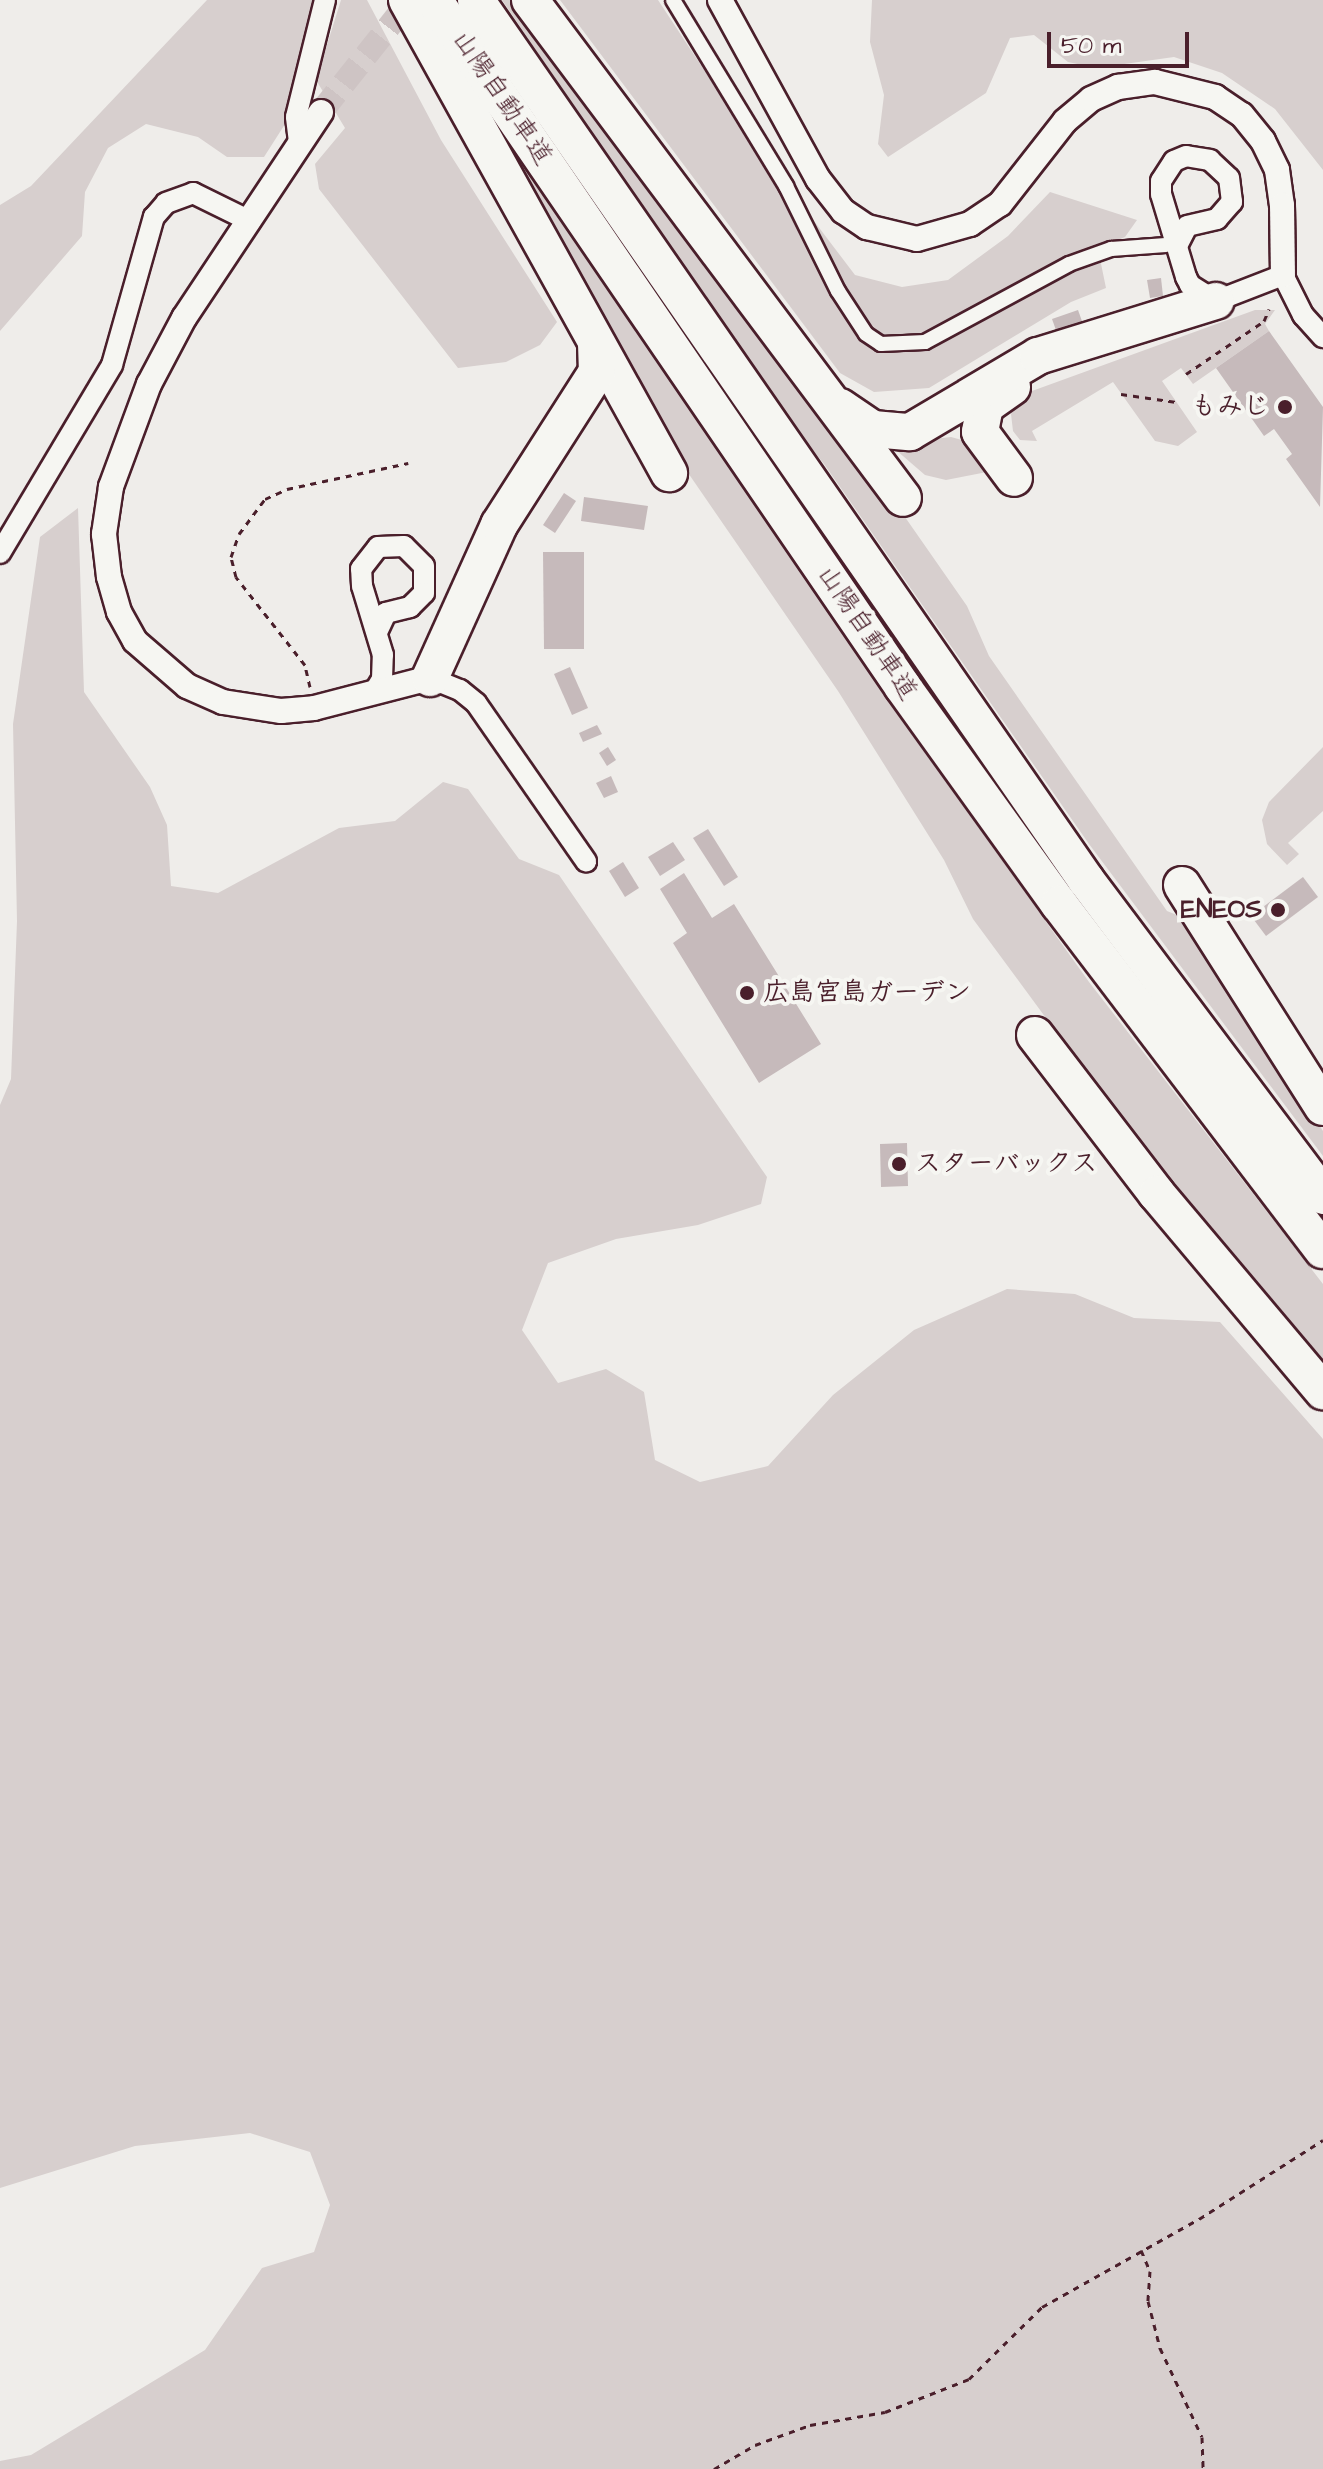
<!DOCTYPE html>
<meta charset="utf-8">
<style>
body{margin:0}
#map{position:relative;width:1323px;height:2469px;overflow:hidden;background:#efedea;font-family:"Architects Daughter","Klee One",sans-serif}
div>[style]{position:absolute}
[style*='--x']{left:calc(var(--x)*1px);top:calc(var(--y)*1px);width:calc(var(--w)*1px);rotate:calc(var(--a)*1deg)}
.green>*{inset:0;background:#d7cfce}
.building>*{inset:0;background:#c6babb}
.tertiary-tunnel>*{height:24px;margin-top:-12px;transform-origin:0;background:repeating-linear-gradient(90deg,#cec4c4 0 24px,transparent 0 36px)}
.path>*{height:3px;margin-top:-1.5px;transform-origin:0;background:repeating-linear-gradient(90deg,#4a1f2b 0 6px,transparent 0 12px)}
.roads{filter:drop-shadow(2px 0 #4a1f2b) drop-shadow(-2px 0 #4a1f2b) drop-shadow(0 2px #4a1f2b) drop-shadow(0 -2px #4a1f2b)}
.pedestrian>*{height:14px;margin:-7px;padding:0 7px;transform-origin:7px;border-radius:7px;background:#f6f6f2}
.minor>*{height:20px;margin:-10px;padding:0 10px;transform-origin:10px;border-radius:10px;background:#f6f6f2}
.tertiary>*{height:24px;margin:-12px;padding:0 12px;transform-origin:12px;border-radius:12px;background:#f6f6f2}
.motorway>*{height:36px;margin:-18px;padding:0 18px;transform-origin:18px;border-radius:18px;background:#f6f6f2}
.dots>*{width:22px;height:22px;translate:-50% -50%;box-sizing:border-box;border:4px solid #f6f6f2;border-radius:50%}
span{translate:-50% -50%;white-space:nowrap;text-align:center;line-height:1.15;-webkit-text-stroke:8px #f6f6f2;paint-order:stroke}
.street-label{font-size:26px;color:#4a1f2b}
.poi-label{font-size:26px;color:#4a1f2b;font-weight:700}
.right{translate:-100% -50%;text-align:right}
.left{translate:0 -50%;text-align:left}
.scale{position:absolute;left:1047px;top:32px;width:142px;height:36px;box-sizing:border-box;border:4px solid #4a1f2b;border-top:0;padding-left:10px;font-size:24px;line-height:28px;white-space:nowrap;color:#4a1f2b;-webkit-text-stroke:6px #f6f6f2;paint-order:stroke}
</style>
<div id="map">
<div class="green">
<i style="clip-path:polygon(207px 0,316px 0,287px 121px,264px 157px,227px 157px,198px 137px,146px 124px,108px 148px,85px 192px,82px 236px,0 331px,0 205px,31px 186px)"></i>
<i style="clip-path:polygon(341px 0,367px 0,441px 140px,557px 322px,540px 345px,506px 362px,458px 368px,319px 189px,315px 164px,345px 128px,316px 80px)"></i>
<i style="clip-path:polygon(502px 0,518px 0,898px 507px,967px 606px,989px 656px,1167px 911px,1189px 920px,1323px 1131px,1323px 1156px,1089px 844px,824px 464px,770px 396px)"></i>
<i style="clip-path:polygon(560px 0,658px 0,735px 117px,855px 275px,902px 287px,948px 280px,1008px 236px,1050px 192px,1137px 220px,1125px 237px,1098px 249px,1106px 288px,1071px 302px,929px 388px,874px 392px,840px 373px)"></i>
<i style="clip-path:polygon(872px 0,1323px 0,1323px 170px,1275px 109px,1222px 73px,1174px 57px,1096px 68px,1068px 62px,1034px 35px,1010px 38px,986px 93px,888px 157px,878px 144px,884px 95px,870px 42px)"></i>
<i style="clip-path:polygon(456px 67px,905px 724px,1089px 982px,1323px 1284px,1323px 1378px,1222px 1257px,973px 919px,944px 860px,838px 691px,684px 467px)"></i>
<i style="clip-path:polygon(1255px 310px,1275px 310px,1265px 324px,1269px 331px,1193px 384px,1181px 368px,1162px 381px,1197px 432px,1178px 446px,1155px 441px,1113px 382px,1032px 431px,1037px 441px,1020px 440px,1013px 431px,1011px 414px,1021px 395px)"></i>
<i style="clip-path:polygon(951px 437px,969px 442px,992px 471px,946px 480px,925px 475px,889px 444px)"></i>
<i style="clip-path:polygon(78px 508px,84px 692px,150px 787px,167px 825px,171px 886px,218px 893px,339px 828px,395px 821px,443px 782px,468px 789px,519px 859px,559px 875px,767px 1177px,761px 1204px,698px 1225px,616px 1239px,548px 1263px,522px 1330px,558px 1383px,606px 1369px,644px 1392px,655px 1460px,700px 1482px,768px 1466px,833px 1395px,914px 1330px,1007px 1289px,1075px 1294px,1134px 1318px,1220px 1322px,1323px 1439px,1323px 2469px,0 2469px,0 2461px,31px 2455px,205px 2350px,262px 2268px,314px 2252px,330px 2205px,310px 2152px,250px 2133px,135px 2146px,0 2188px,0 1105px,11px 1079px,17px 921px,13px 724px,40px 537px)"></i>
<i style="clip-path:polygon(1323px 747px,1323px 811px,1288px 843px,1299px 854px,1287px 865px,1267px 844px,1262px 820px,1269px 802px)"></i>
</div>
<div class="building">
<i style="clip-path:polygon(1161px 278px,1163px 296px,1150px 298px,1147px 280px)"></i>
<i style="clip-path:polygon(1078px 310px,1083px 324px,1057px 333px,1052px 319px)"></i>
<i style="clip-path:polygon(1269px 331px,1323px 407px,1320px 507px,1286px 459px,1292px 454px,1274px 429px,1264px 436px,1216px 368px)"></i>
<i style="clip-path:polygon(564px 493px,576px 501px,555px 533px,543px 525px)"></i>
<i style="clip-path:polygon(584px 497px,648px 506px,644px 530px,581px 521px)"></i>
<i style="clip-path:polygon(543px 552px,584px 552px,584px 649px,544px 649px)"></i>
<i style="clip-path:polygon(570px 667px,588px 708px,572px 715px,554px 674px)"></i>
<i style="clip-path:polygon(597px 725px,602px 734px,583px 742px,579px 733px)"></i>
<i style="clip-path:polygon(608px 747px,616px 760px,607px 766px,599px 753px)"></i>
<i style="clip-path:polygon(611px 776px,618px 792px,604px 798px,596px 783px)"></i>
<i style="clip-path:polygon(708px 829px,738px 877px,724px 886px,693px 838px)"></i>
<i style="clip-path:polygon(673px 842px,685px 860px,660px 876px,648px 857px)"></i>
<i style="clip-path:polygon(623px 862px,639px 888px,625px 897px,609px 871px)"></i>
<i style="clip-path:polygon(684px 873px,712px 918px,734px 904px,821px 1044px,759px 1083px,673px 943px,687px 933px,660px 889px)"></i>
<i style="clip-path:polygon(1303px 877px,1318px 897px,1266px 936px,1251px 916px)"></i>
<i style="clip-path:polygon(907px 1143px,908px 1186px,881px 1187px,880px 1144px)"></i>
</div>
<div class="tertiary-tunnel">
<i style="--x:321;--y:112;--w:143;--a:-51.5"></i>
</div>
<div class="path">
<i style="--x:1186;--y:374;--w:94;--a:-34.2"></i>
<i style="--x:1264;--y:321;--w:13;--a:-67"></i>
<i style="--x:1121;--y:394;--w:56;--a:8.3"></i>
<i style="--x:310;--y:687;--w:23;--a:-103"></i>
<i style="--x:305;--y:665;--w:112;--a:-128.1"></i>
<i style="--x:236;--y:577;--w:21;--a:-104"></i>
<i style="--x:231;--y:557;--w:24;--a:-71"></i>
<i style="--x:239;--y:534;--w:44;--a:-53.4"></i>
<i style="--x:265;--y:499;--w:24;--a:-24"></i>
<i style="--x:287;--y:489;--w:124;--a:-12.1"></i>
<i style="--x:1141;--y:2250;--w:23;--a:67"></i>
<i style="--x:1150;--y:2271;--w:30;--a:94"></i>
<i style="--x:1148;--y:2301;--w:49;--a:75.7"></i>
<i style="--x:1160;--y:2348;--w:98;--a:64.7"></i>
<i style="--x:1202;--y:2437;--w:32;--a:88"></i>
<i style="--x:714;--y:2469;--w:48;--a:-30.3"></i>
<i style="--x:755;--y:2445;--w:59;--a:-20"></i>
<i style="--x:810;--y:2425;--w:76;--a:-9.8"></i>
<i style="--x:885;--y:2412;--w:90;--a:-21.4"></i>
<i style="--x:969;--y:2379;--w:103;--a:-44.6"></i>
<i style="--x:1042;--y:2307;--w:180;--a:-29.3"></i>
<i style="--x:1199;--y:2219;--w:147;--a:-32.5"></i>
</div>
<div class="roads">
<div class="pedestrian">
<i style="--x:673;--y:0;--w:218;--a:58.7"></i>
<i style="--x:786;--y:186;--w:117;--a:63.7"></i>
<i style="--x:838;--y:291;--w:51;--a:56.9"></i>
<i style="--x:866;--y:334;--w:18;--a:34"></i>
<i style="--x:881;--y:344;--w:44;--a:-2.6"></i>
<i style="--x:925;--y:342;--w:164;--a:-28.4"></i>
<i style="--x:1069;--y:264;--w:45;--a:-19.7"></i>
<i style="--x:1111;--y:249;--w:55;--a:-4.2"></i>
</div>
<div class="minor">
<i style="--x:299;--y:142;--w:25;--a:-97"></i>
<i style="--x:296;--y:117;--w:121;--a:-76.1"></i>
<i style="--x:1177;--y:246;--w:22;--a:-63"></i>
<i style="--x:1187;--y:226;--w:31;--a:-13"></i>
<i style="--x:1217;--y:219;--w:23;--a:-49"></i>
<i style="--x:1232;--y:202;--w:24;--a:-97"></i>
<i style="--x:1229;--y:178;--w:26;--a:-137"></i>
<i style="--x:1210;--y:160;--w:24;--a:-171"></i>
<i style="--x:1186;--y:156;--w:13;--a:157"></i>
<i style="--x:1174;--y:161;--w:24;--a:123"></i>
<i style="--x:1161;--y:181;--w:13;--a:90"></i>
<i style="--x:1161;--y:194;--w:87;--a:73.2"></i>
<i style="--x:1186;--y:277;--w:9;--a:63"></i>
<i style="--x:1190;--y:285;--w:31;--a:32"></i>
<i style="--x:1216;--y:301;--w:72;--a:-21.2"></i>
<i style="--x:1283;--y:275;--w:45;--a:63.4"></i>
<i style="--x:1303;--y:315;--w:30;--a:48"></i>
<i style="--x:0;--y:553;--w:219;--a:-59.2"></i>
<i style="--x:112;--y:365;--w:154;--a:-74.2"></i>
<i style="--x:154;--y:217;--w:18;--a:-49"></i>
<i style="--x:166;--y:203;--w:29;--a:-20"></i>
<i style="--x:193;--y:193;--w:64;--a:26.2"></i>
<i style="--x:430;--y:678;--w:32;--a:22"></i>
<i style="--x:460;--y:690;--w:21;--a:39"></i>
<i style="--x:476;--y:703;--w:193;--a:55.2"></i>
<i style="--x:374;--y:692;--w:15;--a:-58"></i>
<i style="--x:382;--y:679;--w:24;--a:-88"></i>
<i style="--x:383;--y:655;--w:72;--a:-106.9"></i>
<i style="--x:362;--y:586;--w:17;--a:-93"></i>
<i style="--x:361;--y:569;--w:28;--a:-52"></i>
<i style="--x:378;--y:547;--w:26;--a:-2"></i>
<i style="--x:404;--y:546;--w:28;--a:45"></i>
<i style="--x:424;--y:566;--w:27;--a:90"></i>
<i style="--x:424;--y:593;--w:20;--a:135"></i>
<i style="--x:410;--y:607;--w:25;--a:166"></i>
<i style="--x:386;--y:613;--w:21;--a:115"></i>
</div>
<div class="tertiary">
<i style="--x:720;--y:0;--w:204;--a:61.3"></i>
<i style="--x:818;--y:179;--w:41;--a:52"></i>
<i style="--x:843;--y:211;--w:29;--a:34"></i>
<i style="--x:867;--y:227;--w:51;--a:13.5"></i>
<i style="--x:917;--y:239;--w:55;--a:-15.8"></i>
<i style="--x:970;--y:224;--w:36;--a:-34"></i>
<i style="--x:1000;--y:204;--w:105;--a:-51.9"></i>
<i style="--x:1065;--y:121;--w:34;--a:-40"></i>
<i style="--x:1091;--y:99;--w:30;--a:-24"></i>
<i style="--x:1118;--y:87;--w:37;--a:-8"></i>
<i style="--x:1155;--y:82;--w:62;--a:14"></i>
<i style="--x:1215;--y:97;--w:32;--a:34"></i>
<i style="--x:1242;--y:115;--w:33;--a:51"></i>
<i style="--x:1263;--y:141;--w:32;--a:64"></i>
<i style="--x:1277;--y:170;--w:35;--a:82"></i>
<i style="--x:1282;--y:205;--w:70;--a:89.2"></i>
<i style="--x:321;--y:112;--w:247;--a:123.6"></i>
<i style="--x:184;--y:318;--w:75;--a:117.9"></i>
<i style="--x:149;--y:384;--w:110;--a:110.3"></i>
<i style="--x:111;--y:487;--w:48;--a:98.5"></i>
<i style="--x:104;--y:534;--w:43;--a:83.4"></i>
<i style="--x:109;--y:577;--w:36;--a:74"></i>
<i style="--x:119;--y:612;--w:33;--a:61"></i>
<i style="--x:135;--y:641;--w:69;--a:40.9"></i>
<i style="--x:187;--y:686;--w:39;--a:24"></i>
<i style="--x:223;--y:702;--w:59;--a:8.8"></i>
<i style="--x:281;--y:711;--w:33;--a:-5"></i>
<i style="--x:314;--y:708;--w:120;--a:-14.5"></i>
</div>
<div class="motorway">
<i style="--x:407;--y:0;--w:541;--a:61.02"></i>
<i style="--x:434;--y:0;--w:832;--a:55.68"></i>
<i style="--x:903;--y:687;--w:267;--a:54.3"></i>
<i style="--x:1059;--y:904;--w:435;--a:52.7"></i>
<i style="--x:476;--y:0;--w:1071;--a:55.27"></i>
<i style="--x:1086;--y:880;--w:395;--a:53.1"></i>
<i style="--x:530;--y:0;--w:622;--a:53.17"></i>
<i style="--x:1012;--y:387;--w:33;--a:145"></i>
<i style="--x:985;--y:406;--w:26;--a:101"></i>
<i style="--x:980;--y:432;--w:57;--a:53.5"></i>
<i style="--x:840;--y:407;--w:40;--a:34"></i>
<i style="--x:873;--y:429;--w:37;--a:5"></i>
<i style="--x:910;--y:432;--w:149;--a:-30.7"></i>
<i style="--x:1038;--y:356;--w:186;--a:-17.2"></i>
<i style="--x:430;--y:678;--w:168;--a:-65.7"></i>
<i style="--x:499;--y:525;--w:182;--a:-57.4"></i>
<i style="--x:597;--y:372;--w:29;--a:-92"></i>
<i style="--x:1182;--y:885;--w:263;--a:57.6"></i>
<i style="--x:1035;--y:1035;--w:200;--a:52.5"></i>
<i style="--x:1157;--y:1194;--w:258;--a:49.9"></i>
</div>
</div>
<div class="dots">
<i style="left:1285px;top:407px;background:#4a1f2b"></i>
<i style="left:1278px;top:910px;background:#4a1f2b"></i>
<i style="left:747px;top:993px;background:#4a1f2b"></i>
<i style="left:899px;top:1164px;background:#4a1f2b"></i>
</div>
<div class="street-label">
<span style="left:502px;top:98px;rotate:56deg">山陽自動車道</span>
<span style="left:867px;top:633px;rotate:56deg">山陽自動車道</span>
</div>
<div class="poi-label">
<span class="right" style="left:1269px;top:407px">もみじ</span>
<span class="right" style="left:1262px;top:910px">ENEOS</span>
<span class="left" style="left:763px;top:993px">広島宮島ガーデン</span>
<span class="left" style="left:915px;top:1164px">スターバックス</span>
</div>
<div class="scale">50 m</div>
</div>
